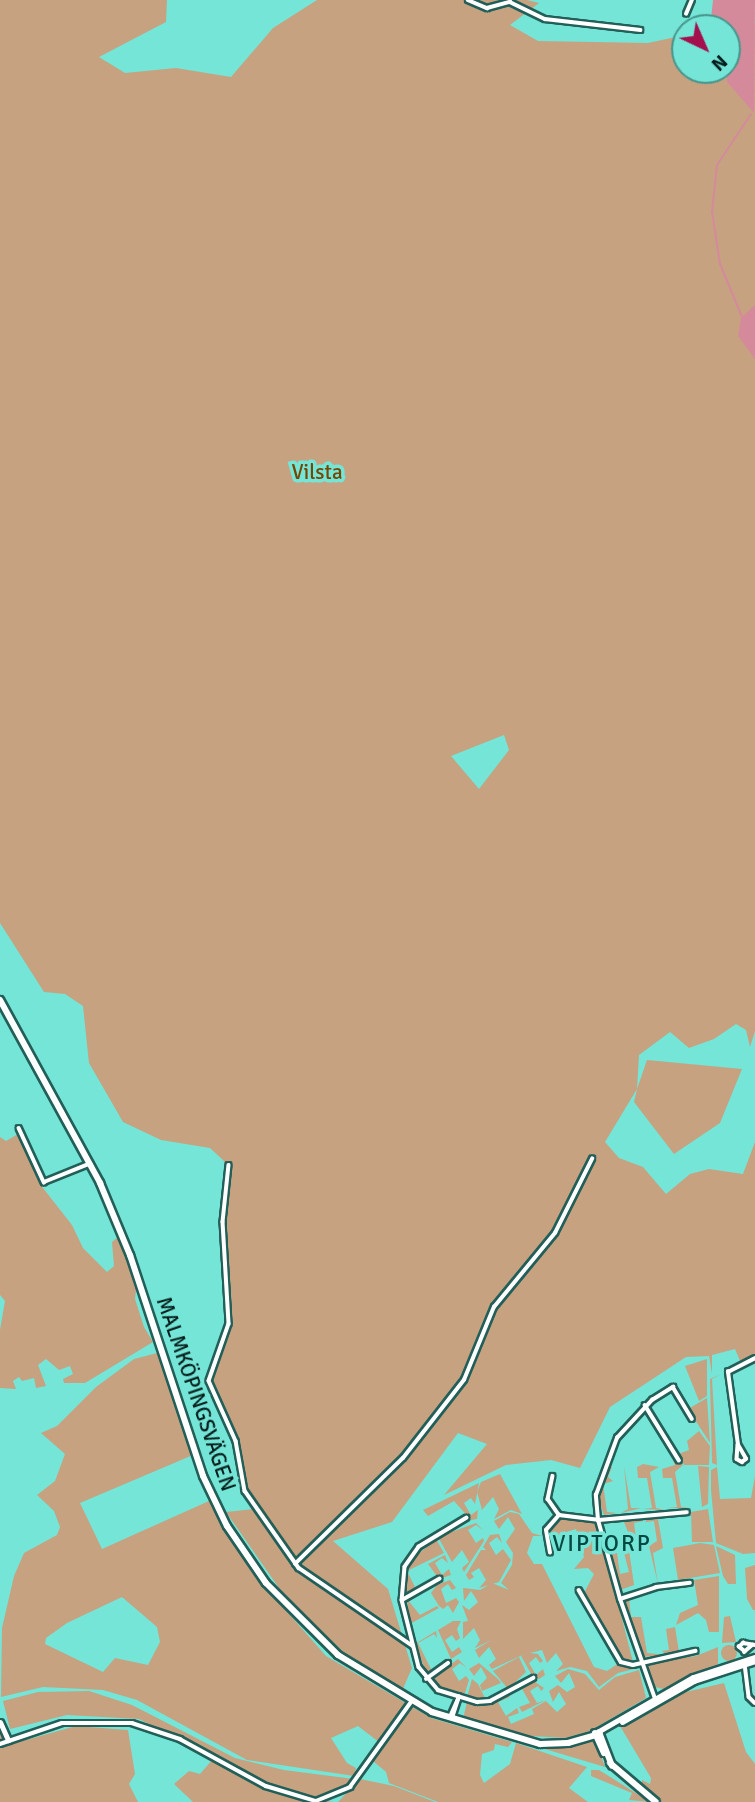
<!DOCTYPE html>
<meta charset="utf-8">
<style>
body{margin:0}
#map{position:relative;width:755px;height:1802px;overflow:hidden;background:#74e5d7;font-family:Signika,sans-serif}
div>[style]{position:absolute}
[style*='--x']{left:calc(var(--x)*1px);top:calc(var(--y)*1px);width:calc(var(--w)*1px);rotate:calc(var(--a)*1deg)}
.green>*{inset:0;background:#c6a281}
.round{border-radius:50%}
.water>*{inset:0;background:#d58a9b}
.stream>*{height:2px;margin:-1px;padding:0 1px;transform-origin:1px;border-radius:1px;background:#d58a9b}
.roads{filter:drop-shadow(2px 0 #225f58) drop-shadow(-2px 0 #225f58) drop-shadow(0 2px #225f58) drop-shadow(0 -2px #225f58)}
.street>*{height:3.5px;margin:-1.75px;padding:0 1.75px;transform-origin:1.75px;border-radius:1.75px;background:#fff}
.secondary>*{height:5px;margin:-2.5px;padding:0 2.5px;transform-origin:2.5px;border-radius:2.5px;background:#fff}
.primary>*{height:6px;margin:-3px;padding:0 3px;transform-origin:3px;border-radius:3px;background:#fff}
span{translate:-50% -50%;white-space:nowrap;text-align:center;line-height:1.15;-webkit-text-stroke:7px #74e5d7;paint-order:stroke}
.park-label{font-size:21px;color:#774500}
.street-label{font-size:21px;color:#031c19}
.neighbourhood-label{font-size:23px;color:#004842;letter-spacing:2px}
.north{position:absolute;left:671px;top:14px;width:70px;height:70px;box-sizing:border-box;background:#74e5d7;border:2px solid #47958b;border-radius:50%;rotate:136deg;font-size:19px;font-weight:700;line-height:28px;text-align:center;color:#031c19}
.north::after{content:'';display:block;margin:auto;width:24px;height:32px;background:#a40f4d;clip-path:polygon(50% 0,100% 100%,50% 72%,0 100%)}
</style>
<div id="map">
<div class="green">
<i style="clip-path:polygon(evenodd,0 0,167px 0,166px 22px,99px 57px,125px 73px,176px 68px,231px 77px,273px 28px,317px 0,527px 0,539px 3px,510px 25px,538px 41px,648px 43px,685px 35px,685px 70px,727px 70px,755px 23px,755px 1031px,750px 1047px,746px 1030px,736px 1024px,714px 1039px,689px 1048px,670px 1032px,639px 1055px,637px 1089px,647px 1060px,742px 1069px,720px 1123px,674px 1154px,634px 1102px,637px 1089px,605px 1142px,619px 1158px,643px 1167px,666px 1194px,690px 1174px,709px 1169px,743px 1174px,755px 1142px,755px 1355px,741px 1363px,735px 1349px,712px 1355px,712px 1374px,709px 1356px,686px 1357px,610px 1407px,580px 1468px,551px 1460px,506px 1465px,444px 1495px,487px 1444px,458px 1433px,392px 1522px,333px 1541px,388px 1589px,412px 1668px,402px 1691px,355px 1663px,286px 1598px,226px 1512px,254px 1509px,239px 1481px,232px 1437px,206px 1377px,223px 1336px,226px 1317px,220px 1222px,228px 1182px,224px 1161px,210px 1148px,161px 1140px,123px 1122px,89px 1063px,83px 1006px,65px 994px,44px 992px,0 923px,0 0,504px 735px,509px 750px,479px 789px,451px 756px,504px 735px)"></i>
<i style="clip-path:polygon(18px 1134px,43px 1188px,72px 1225px,83px 1248px,107px 1272px,114px 1266px,112px 1242px,119px 1236px,137px 1281px,135px 1299px,144px 1327px,153px 1342px,85px 1383px,64px 1383px,63px 1379px,73px 1374px,70px 1366px,59px 1370px,46px 1359px,38px 1365px,46px 1386px,36px 1388px,34px 1378px,22px 1381px,19px 1377px,13px 1381px,16px 1389px,0 1388px,0 1330px,5px 1301px,0 1295px,0 1137px,6px 1141px)"></i>
<i style="clip-path:polygon(evenodd,157px 1353px,193px 1455px,80px 1503px,102px 1549px,209px 1501px,260px 1581px,326px 1656px,431px 1718px,512px 1742px,508px 1747px,495px 1744px,494px 1750px,482px 1754px,480px 1775px,484px 1783px,510px 1764px,516px 1743px,587px 1767px,569px 1788px,588px 1802px,438px 1802px,389px 1783px,386px 1772px,373px 1761px,384px 1746px,358px 1726px,331px 1738px,347px 1763px,356px 1768px,354px 1776px,247px 1760px,137px 1700px,103px 1690px,43px 1687px,1px 1697px,2px 1628px,14px 1576px,24px 1553px,57px 1535px,60px 1527px,54px 1511px,37px 1495px,55px 1481px,65px 1454px,41px 1433px,57px 1426px,96px 1387px,134px 1359px,157px 1353px,122px 1597px,157px 1627px,160px 1642px,148px 1665px,115px 1658px,103px 1672px,45px 1644px,46px 1638px,67px 1623px,122px 1597px)"></i>
<i style="clip-path:polygon(707px 1359px,707px 1396px,699px 1401px,685px 1366px)"></i>
<i style="clip-path:polygon(721px 1374px,712px 1379px,717px 1465px,712px 1463px,710px 1379px)"></i>
<i style="clip-path:polygon(707px 1398px,710px 1443px,688px 1409px)"></i>
<i style="clip-path:polygon(699px 1431px,710px 1446px,709px 1465px,684px 1465px,678px 1454px,689px 1450px,687px 1441px)"></i>
<i style="clip-path:polygon(673px 1460px,683px 1465px,675px 1472px,681px 1507px,690px 1508px,668px 1508px,677px 1507px,672px 1478px,663px 1478px,662px 1469px,675px 1465px)"></i>
<i style="clip-path:polygon(643px 1464px,659px 1467px,650px 1472px,656px 1508px,665px 1510px,643px 1509px,652px 1508px,647px 1478px,638px 1478px,637px 1467px)"></i>
<i style="clip-path:polygon(606px 1466px,612px 1467px,608px 1477px,613px 1481px,603px 1484px,607px 1512px,617px 1513px,604px 1515px,598px 1498px)"></i>
<i style="clip-path:polygon(624px 1466px,631px 1508px,641px 1508px,621px 1513px,628px 1509px)"></i>
<i style="clip-path:polygon(698px 1466px,709px 1467px,708px 1504px,702px 1507px)"></i>
<i style="clip-path:polygon(717px 1467px,720px 1499px,751px 1498px,755px 1476px,755px 1553px,743px 1554px,716px 1543px,711px 1490px,711px 1470px)"></i>
<i style="clip-path:polygon(500px 1474px,522px 1514px,511px 1510px,494px 1519px,499px 1509px,493px 1497px,482px 1510px,477px 1492px,481px 1482px)"></i>
<i style="clip-path:polygon(479px 1483px,475px 1504px,471px 1498px,464px 1503px,471px 1515px,478px 1510px,477px 1519px,471px 1520px,454px 1501px,428px 1516px,423px 1510px)"></i>
<i style="clip-path:polygon(708px 1509px,713px 1542px,692px 1542px,691px 1512px)"></i>
<i style="clip-path:polygon(510px 1512px,519px 1514px,532px 1533px,542px 1536px,533px 1536px,527px 1553px,534px 1564px,542px 1564px,594px 1667px,607px 1671px,619px 1663px,638px 1668px,618px 1673px,599px 1687px,587px 1671px,570px 1667px,556px 1671px,563px 1664px,556px 1653px,547px 1663px,542px 1650px,530px 1653px,538px 1654px,543px 1661px,540px 1663px,536px 1657px,529px 1663px,536px 1675px,543px 1669px,545px 1675px,539px 1679px,533px 1677px,521px 1656px,527px 1653px,492px 1669px,489px 1665px,496px 1659px,489px 1647px,479px 1658px,475px 1650px,491px 1640px,475px 1648px,480px 1640px,474px 1628px,463px 1639px,463px 1622px,468px 1621px,462px 1605px,469px 1610px,478px 1602px,471px 1591px,464px 1601px,463px 1588px,480px 1590px,492px 1583px,509px 1590px,501px 1583px,512px 1565px,513px 1553px,506px 1542px,515px 1529px,508px 1517px,499px 1529px,494px 1521px)"></i>
<i style="clip-path:polygon(645px 1515px,669px 1515px,658px 1519px,663px 1548px,653px 1553px,658px 1584px,649px 1546px,657px 1541px,654px 1521px,646px 1522px)"></i>
<i style="clip-path:polygon(571px 1516px,598px 1525px,633px 1662px,625px 1662px,617px 1653px,584px 1593px,594px 1574px,588px 1568px,574px 1569px,584px 1557px,576px 1529px,548px 1538px,551px 1524px)"></i>
<i style="clip-path:polygon(643px 1516px,643px 1521px,634px 1523px,637px 1545px,627px 1547px,630px 1537px,622px 1517px)"></i>
<i style="clip-path:polygon(476px 1523px,483px 1530px,476px 1525px,468px 1530px,476px 1543px,483px 1538px,484px 1541px,464px 1572px,462px 1568px,469px 1562px,462px 1550px,452px 1562px,438px 1537px)"></i>
<i style="clip-path:polygon(499px 1534px,502px 1543px,497px 1537px,489px 1543px,496px 1555px,503px 1549px,511px 1560px,499px 1582px,479px 1588px,486px 1580px,479px 1568px,471px 1573px,474px 1577px,469px 1580px,466px 1575px,481px 1550px,486px 1550px,483px 1547px,490px 1535px)"></i>
<i style="clip-path:polygon(436px 1539px,444px 1553px,407px 1571px,416px 1589px,406px 1595px,405px 1573px,409px 1562px)"></i>
<i style="clip-path:polygon(700px 1543px,714px 1545px,720px 1573px,678px 1580px,673px 1548px)"></i>
<i style="clip-path:polygon(716px 1546px,735px 1555px,736px 1584px,728px 1584px,723px 1576px)"></i>
<i style="clip-path:polygon(635px 1547px,629px 1550px,634px 1585px,620px 1590px,610px 1553px,617px 1553px,620px 1574px,629px 1572px,623px 1549px)"></i>
<i style="clip-path:polygon(445px 1555px,448px 1563px,442px 1558px,435px 1563px,442px 1575px,449px 1569px,451px 1575px,439px 1579px,428px 1564px)"></i>
<i style="clip-path:polygon(755px 1565px,755px 1610px,753px 1610px,747px 1599px,745px 1568px)"></i>
<i style="clip-path:polygon(719px 1576px,719px 1632px,709px 1632px,706px 1620px,698px 1613px,676px 1625px,680px 1613px,698px 1605px,694px 1580px)"></i>
<i style="clip-path:polygon(450px 1580px,456px 1588px,452px 1590px,448px 1584px,441px 1589px,446px 1603px,456px 1598px,459px 1602px,453px 1613px,448px 1605px,443px 1609px,439px 1606px,431px 1593px,437px 1585px)"></i>
<i style="clip-path:polygon(629px 1598px,631px 1617px,641px 1617px,647px 1653px,666px 1655px,642px 1657px,624px 1601px)"></i>
<i style="clip-path:polygon(407px 1599px,420px 1615px,437px 1606px,439px 1608px,410px 1624px)"></i>
<i style="clip-path:polygon(730px 1616px,736px 1642px,722px 1643px,724px 1617px)"></i>
<i style="clip-path:polygon(453px 1621px,461px 1621px,457px 1629px,460px 1638px,456px 1641px,452px 1635px,445px 1640px,452px 1652px,459px 1647px,462px 1652px,451px 1659px,438px 1630px)"></i>
<i style="clip-path:polygon(675px 1627px,679px 1652px,667px 1655px,662px 1651px,669px 1650px,666px 1629px)"></i>
<i style="clip-path:polygon(436px 1631px,437px 1638px,434px 1634px,418px 1643px,432px 1671px,427px 1674px,415px 1644px)"></i>
<i class="round" style="left:721px;top:1645px;width:16px;height:16px"></i>
<i style="clip-path:polygon(718px 1647px,718px 1664px,663px 1689px,655px 1687px,645px 1668px,648px 1663px,696px 1656px)"></i>
<i style="clip-path:polygon(519px 1657px,526px 1672px,508px 1689px,493px 1671px)"></i>
<i style="clip-path:polygon(458px 1659px,467px 1668px,460px 1663px,452px 1669px,459px 1681px,466px 1676px,469px 1680px,464px 1696px,440px 1687px,431px 1679px)"></i>
<i style="clip-path:polygon(479px 1663px,498px 1679px,501px 1683px,482px 1691px,480px 1685px,487px 1678px,481px 1667px,474px 1676px,469px 1669px)"></i>
<i style="clip-path:polygon(568px 1669px,585px 1674px,599px 1690px,615px 1677px,639px 1670px,646px 1698px,590px 1731px,565px 1738px,515px 1735px,463px 1719px,467px 1702px,483px 1705px,507px 1694px,510px 1697px,498px 1702px,506px 1716px,517px 1708px,519px 1713px,508px 1717px,511px 1724px,534px 1714px,532px 1709px,546px 1701px,557px 1712px,566px 1704px,559px 1692px,553px 1702px,549px 1691px,558px 1685px,567px 1692px,575px 1687px,569px 1673px,561px 1683px,555px 1676px)"></i>
<i style="clip-path:polygon(472px 1679px,478px 1684px,486px 1700px,467px 1697px)"></i>
<i style="clip-path:polygon(532px 1680px,544px 1688px,541px 1691px,538px 1686px,530px 1691px,537px 1703px,546px 1700px,522px 1712px,519px 1707px,530px 1703px,521px 1687px)"></i>
<i style="clip-path:polygon(724px 1683px,746px 1752px,755px 1764px,755px 1802px,660px 1802px,642px 1789px,642px 1780px,650px 1784px,651px 1778px,620px 1726px,673px 1695px)"></i>
<i style="clip-path:polygon(89px 1691px,132px 1705px,235px 1758px,284px 1770px,354px 1779px,328px 1798px,301px 1797px,266px 1785px,139px 1719px,67px 1715px,10px 1729px,3px 1701px,38px 1692px)"></i>
<i style="clip-path:polygon(76px 1726px,128px 1730px,135px 1774px,129px 1784px,138px 1802px,0 1802px,0 1732px,8px 1745px)"></i>
<i style="clip-path:polygon(590px 1739px,596px 1742px,605px 1767px,528px 1744px)"></i>
<i style="clip-path:polygon(213px 1759px,278px 1793px,333px 1802px,193px 1802px,174px 1784px,189px 1771px,200px 1774px)"></i>
<i style="clip-path:polygon(591px 1770px,599px 1770px,650px 1802px,629px 1800px,632px 1793px,591px 1776px)"></i>
<i style="clip-path:polygon(360px 1779px,394px 1786px,435px 1802px,338px 1802px)"></i>
</div>
<div class="water">
<i style="clip-path:polygon(713px 0,755px 0,754px 113px,727px 82px,727px 28px,710px 28px)"></i>
<i style="clip-path:polygon(755px 305px,755px 359px,738px 336px,741px 318px)"></i>
</div>
<div class="stream">
<i style="--x:742;--y:317;--w:57;--a:-112.5"></i>
<i style="--x:720;--y:264;--w:53;--a:-98.7"></i>
<i style="--x:712;--y:212;--w:47;--a:-83.9"></i>
<i style="--x:717;--y:165;--w:61;--a:-56.3"></i>
</div>
<div class="roads">
<div class="street">
<i style="--x:468;--y:0;--w:21;--a:23"></i>
<i style="--x:487;--y:8;--w:24;--a:-15"></i>
<i style="--x:510;--y:2;--w:39;--a:26"></i>
<i style="--x:545;--y:19;--w:96;--a:6.6"></i>
<i style="--x:686;--y:14;--w:15;--a:-67"></i>
<i style="--x:19;--y:1128;--w:60;--a:65.2"></i>
<i style="--x:44;--y:1182;--w:48;--a:-21.8"></i>
<i style="--x:229;--y:1165;--w:57;--a:96"></i>
<i style="--x:223;--y:1222;--w:102;--a:86.6"></i>
<i style="--x:229;--y:1324;--w:60;--a:109.3"></i>
<i style="--x:209;--y:1381;--w:66;--a:65.8"></i>
<i style="--x:236;--y:1441;--w:51;--a:79.8"></i>
<i style="--x:245;--y:1491;--w:94;--a:55"></i>
<i style="--x:299;--y:1568;--w:138;--a:34.4"></i>
<i style="--x:645;--y:1405;--w:65;--a:58.3"></i>
<i style="--x:738;--y:1445;--w:14;--a:94"></i>
<i style="--x:737;--y:1459;--w:6;--a:31"></i>
<i style="--x:742;--y:1462;--w:5;--a:-37"></i>
<i style="--x:746;--y:1459;--w:16;--a:-120"></i>
<i style="--x:738;--y:1445;--w:74;--a:-97.8"></i>
<i style="--x:728;--y:1372;--w:30;--a:-27"></i>
<i style="--x:553;--y:1476;--w:24;--a:102"></i>
<i style="--x:548;--y:1499;--w:19;--a:55"></i>
<i style="--x:467;--y:1518;--w:56;--a:148.9"></i>
<i style="--x:419;--y:1547;--w:24;--a:125"></i>
<i style="--x:405;--y:1567;--w:33;--a:95"></i>
<i style="--x:402;--y:1600;--w:69;--a:75.8"></i>
<i style="--x:419;--y:1667;--w:30;--a:50"></i>
<i style="--x:438;--y:1690;--w:41;--a:17.1"></i>
<i style="--x:477;--y:1702;--w:13;--a:-4"></i>
<i style="--x:490;--y:1701;--w:49;--a:-28.1"></i>
<i style="--x:550;--y:1553;--w:23;--a:-100"></i>
<i style="--x:546;--y:1530;--w:20;--a:-49"></i>
<i style="--x:559;--y:1515;--w:39;--a:7"></i>
<i style="--x:598;--y:1520;--w:89;--a:-5.1"></i>
<i style="--x:295;--y:1564;--w:151;--a:-44.5"></i>
<i style="--x:403;--y:1458;--w:99;--a:-52"></i>
<i style="--x:464;--y:1380;--w:79;--a:-67.7"></i>
<i style="--x:494;--y:1307;--w:96;--a:-50.5"></i>
<i style="--x:555;--y:1233;--w:83;--a:-63.4"></i>
<i style="--x:579;--y:1590;--w:83;--a:59.7"></i>
<i style="--x:621;--y:1662;--w:12;--a:14"></i>
<i style="--x:633;--y:1665;--w:64;--a:-12.7"></i>
<i style="--x:620;--y:1599;--w:38;--a:-18"></i>
<i style="--x:656;--y:1587;--w:34;--a:-7"></i>
<i style="--x:402;--y:1600;--w:43;--a:-29.6"></i>
<i style="--x:753;--y:1645;--w:11;--a:139"></i>
<i style="--x:745;--y:1652;--w:8;--a:-140"></i>
<i style="--x:739;--y:1647;--w:6;--a:-45"></i>
<i style="--x:743;--y:1643;--w:12;--a:9"></i>
<i style="--x:745;--y:1664;--w:33;--a:83"></i>
<i style="--x:749;--y:1697;--w:8;--a:45"></i>
<i style="--x:426;--y:1679;--w:27;--a:-36"></i>
<i style="--x:655;--y:1699;--w:106;--a:-109.3"></i>
<i style="--x:620;--y:1599;--w:82;--a:-105.6"></i>
<i style="--x:598;--y:1520;--w:25;--a:-95"></i>
<i style="--x:596;--y:1495;--w:61;--a:-69.8"></i>
<i style="--x:617;--y:1438;--w:52;--a:-47.4"></i>
<i style="--x:652;--y:1400;--w:25;--a:-32"></i>
<i style="--x:673;--y:1387;--w:37;--a:59"></i>
<i style="--x:450;--y:1717;--w:22;--a:-66"></i>
<i style="--x:452;--y:1718;--w:22;--a:-72"></i>
<i style="--x:0;--y:1744;--w:65;--a:-18.7"></i>
<i style="--x:62;--y:1723;--w:70;--a:0"></i>
<i style="--x:132;--y:1723;--w:51;--a:18.4"></i>
<i style="--x:180;--y:1739;--w:98;--a:28.7"></i>
<i style="--x:266;--y:1786;--w:52;--a:16.7"></i>
<i style="--x:316;--y:1801;--w:37;--a:-22"></i>
<i style="--x:350;--y:1787;--w:105;--a:-54.3"></i>
</div>
<div class="secondary">
<i style="--x:0;--y:1722;--w:20;--a:66"></i>
<i style="--x:622;--y:1722;--w:83;--a:-29.7"></i>
<i style="--x:694;--y:1681;--w:64;--a:-18.2"></i>
<i style="--x:599;--y:1731;--w:108;--a:-29.9"></i>
<i style="--x:693;--y:1677;--w:65;--a:-17.9"></i>
</div>
<div class="primary">
<i style="--x:0;--y:1000;--w:209;--a:61.3"></i>
<i style="--x:100;--y:1183;--w:78;--a:67.4"></i>
<i style="--x:130;--y:1255;--w:233;--a:71.7"></i>
<i style="--x:203;--y:1476;--w:55;--a:64.4"></i>
<i style="--x:227;--y:1526;--w:69;--a:55.6"></i>
<i style="--x:266;--y:1583;--w:102;--a:45"></i>
<i style="--x:338;--y:1655;--w:110;--a:31.2"></i>
<i style="--x:432;--y:1712;--w:113;--a:16.5"></i>
<i style="--x:540;--y:1744;--w:28;--a:-2"></i>
<i style="--x:568;--y:1743;--w:33;--a:-16"></i>
<i style="--x:599;--y:1732;--w:36;--a:69"></i>
<i style="--x:595;--y:1733;--w:22;--a:66"></i>
<i style="--x:610;--y:1763;--w:60;--a:40.3"></i>
</div>
</div>
<div class="park-label">
<span style="left:317px;top:472px">Vilsta</span>
</div>
<div class="street-label">
<span style="left:196px;top:1394px;rotate:71deg">MALMKÖPINGSVÄGEN</span>
</div>
<div class="neighbourhood-label">
<span style="left:602px;top:1544px">VIPTORP</span>
</div>
<div class="north">N</div>
</div>
